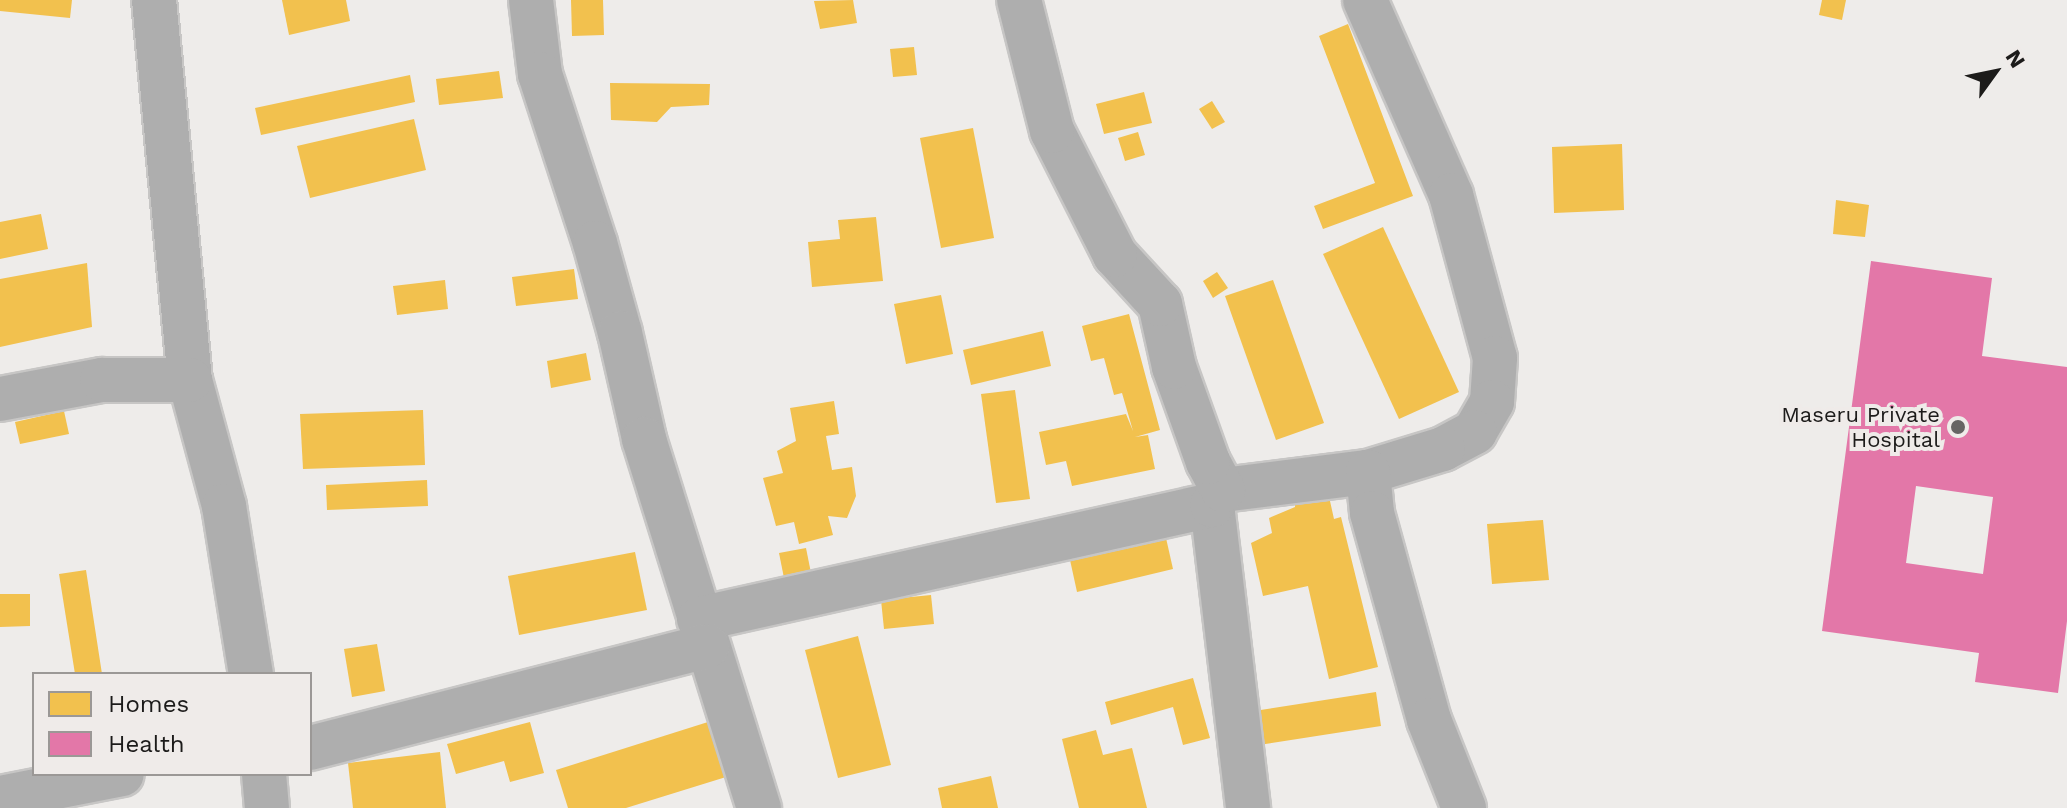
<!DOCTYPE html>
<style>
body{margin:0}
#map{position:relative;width:2067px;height:808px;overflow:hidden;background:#eeecea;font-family:"Work Sans",sans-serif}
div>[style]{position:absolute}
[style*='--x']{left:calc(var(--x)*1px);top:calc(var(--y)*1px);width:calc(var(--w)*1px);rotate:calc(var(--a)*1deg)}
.homes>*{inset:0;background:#f2c14e}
.health>*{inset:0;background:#e377a8}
.roads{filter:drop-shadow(2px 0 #c7c6c5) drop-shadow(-2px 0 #c7c6c5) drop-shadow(0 2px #c7c6c5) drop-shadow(0 -2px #c7c6c5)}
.minor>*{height:44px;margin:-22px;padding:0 22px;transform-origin:22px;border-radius:22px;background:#aeaeae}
.dots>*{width:22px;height:22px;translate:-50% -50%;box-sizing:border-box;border:4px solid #efebe9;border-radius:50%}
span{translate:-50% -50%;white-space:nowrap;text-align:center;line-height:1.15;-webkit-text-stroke:8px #efebe9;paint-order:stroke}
.poi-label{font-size:22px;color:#1c1b1a}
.right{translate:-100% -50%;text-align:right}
.legend{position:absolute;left:32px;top:672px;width:280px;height:104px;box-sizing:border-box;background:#efebe9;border:2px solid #9b9896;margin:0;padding:10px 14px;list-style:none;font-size:24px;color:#1c1b1a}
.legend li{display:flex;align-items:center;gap:16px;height:40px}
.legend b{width:40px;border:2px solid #9b9896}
.north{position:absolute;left:1955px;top:32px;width:80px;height:80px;-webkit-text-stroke:6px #efebe9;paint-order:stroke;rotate:57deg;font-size:22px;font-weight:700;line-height:32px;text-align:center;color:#1c1b1a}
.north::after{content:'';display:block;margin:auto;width:28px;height:36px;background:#1c1b1a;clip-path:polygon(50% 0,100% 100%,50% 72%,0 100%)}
</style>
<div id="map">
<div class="homes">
<i style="clip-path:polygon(0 0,72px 0,70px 18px,0 11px)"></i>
<i style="clip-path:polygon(282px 0,346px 0,350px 21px,289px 35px)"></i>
<i style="clip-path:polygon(571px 0,603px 0,604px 35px,572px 36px)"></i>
<i style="clip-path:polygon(853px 0,857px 23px,820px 29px,814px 1px)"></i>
<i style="clip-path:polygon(1822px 0,1846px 0,1842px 20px,1819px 15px)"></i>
<i style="clip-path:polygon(1348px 24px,1413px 196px,1323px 229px,1314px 206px,1375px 183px,1319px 36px)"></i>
<i style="clip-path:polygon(914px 47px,917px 75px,893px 77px,890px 49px)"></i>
<i style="clip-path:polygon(499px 71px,503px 98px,439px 105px,436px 79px)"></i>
<i style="clip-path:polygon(410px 75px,415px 102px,261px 135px,255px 108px)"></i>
<i style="clip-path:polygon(610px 83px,710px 84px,709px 105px,671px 107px,657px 122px,611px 120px)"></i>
<i style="clip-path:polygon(1144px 92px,1152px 123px,1104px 134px,1096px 104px)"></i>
<i style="clip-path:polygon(1212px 101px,1225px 122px,1212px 129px,1199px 109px)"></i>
<i style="clip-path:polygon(414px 119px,426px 170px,310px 198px,297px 146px)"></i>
<i style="clip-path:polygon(973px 128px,994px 238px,941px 248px,920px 138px)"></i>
<i style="clip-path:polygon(1138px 132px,1145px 155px,1125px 161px,1118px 138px)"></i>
<i style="clip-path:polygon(1622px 144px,1624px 210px,1554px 213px,1552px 147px)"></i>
<i style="clip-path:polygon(1836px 200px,1869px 205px,1865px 237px,1833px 234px)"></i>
<i style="clip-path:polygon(41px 214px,48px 249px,0 259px,0 222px)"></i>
<i style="clip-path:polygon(876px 217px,883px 281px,812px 287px,808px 242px,840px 239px,838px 220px)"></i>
<i style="clip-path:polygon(1383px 227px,1459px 392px,1399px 419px,1323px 254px)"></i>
<i style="clip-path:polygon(87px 263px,92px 327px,0 347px,0 279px)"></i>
<i style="clip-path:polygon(574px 269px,578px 299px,516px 306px,512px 277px)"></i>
<i style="clip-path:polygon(1217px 272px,1228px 288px,1213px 298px,1203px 281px)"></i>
<i style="clip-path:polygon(445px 280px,448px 309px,397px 315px,393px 286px)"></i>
<i style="clip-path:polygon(1273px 280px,1324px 423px,1276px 440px,1225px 296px)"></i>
<i style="clip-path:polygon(941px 295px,953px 354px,906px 364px,894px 304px)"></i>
<i style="clip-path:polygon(1129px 314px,1160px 430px,1135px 437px,1148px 435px,1155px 469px,1072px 486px,1066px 461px,1046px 465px,1039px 432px,1126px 414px,1133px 431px,1122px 393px,1114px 395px,1104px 358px,1091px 361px,1082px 326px)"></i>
<i style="clip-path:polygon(1043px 331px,1051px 366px,971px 385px,963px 350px)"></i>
<i style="clip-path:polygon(586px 353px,591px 380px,551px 388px,547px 361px)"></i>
<i style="clip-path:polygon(1015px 390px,1030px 499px,996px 503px,981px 394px)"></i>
<i style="clip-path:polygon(834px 401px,839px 434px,826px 436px,832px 470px,852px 467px,856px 496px,847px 518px,828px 516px,833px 535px,799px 544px,794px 522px,776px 526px,763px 478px,783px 473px,777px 451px,796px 441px,790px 408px)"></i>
<i style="clip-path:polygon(423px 410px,425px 465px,303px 469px,300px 414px)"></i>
<i style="clip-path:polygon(64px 411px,69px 434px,20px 444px,15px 422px)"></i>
<i style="clip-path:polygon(427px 480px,428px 506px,327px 510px,326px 485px)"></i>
<i style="clip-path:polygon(1328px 492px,1334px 519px,1341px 517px,1378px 667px,1329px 679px,1308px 586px,1263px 596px,1251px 543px,1272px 533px,1269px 518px,1295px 507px,1295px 501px)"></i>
<i style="clip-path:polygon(1543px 520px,1549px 580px,1492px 584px,1487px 524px)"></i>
<i style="clip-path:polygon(1166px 538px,1173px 569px,1077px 592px,1070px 560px)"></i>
<i style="clip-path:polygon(806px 548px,811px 573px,784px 578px,779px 553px)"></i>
<i style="clip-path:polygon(635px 552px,647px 610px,519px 635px,508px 576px)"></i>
<i style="clip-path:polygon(86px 570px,102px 674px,75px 674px,59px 574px)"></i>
<i style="clip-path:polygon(0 594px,30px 594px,30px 626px,0 627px)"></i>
<i style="clip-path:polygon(931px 595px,934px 624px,884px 629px,881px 600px)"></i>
<i style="clip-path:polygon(858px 636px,891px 765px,838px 778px,805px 650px)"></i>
<i style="clip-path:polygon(377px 644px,385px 691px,352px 697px,344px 649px)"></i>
<i style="clip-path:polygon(1193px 678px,1210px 738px,1183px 745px,1173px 707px,1111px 725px,1105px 702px)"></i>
<i style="clip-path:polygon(1376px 692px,1381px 726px,1259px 745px,1254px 711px)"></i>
<i style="clip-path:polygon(530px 722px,544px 773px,510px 782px,504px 761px,456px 774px,447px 744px)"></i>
<i style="clip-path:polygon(708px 722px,726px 777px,626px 808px,568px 808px,556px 770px)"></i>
<i style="clip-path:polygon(1096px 730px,1103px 755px,1132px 748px,1147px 808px,1079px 808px,1062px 739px)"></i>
<i style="clip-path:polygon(440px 752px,446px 808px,353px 808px,348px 763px)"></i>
<i style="clip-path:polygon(991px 776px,998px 808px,942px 808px,938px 788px)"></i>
</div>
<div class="health">
<i style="clip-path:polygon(evenodd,1871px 261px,1992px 278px,1982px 356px,2067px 367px,2067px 621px,2058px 693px,1975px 682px,1979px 653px,1822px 631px,1871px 261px,1916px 486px,1993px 497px,1983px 574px,1906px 563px,1916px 486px)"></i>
</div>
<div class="roads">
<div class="minor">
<i style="--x:154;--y:0;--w:382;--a:84.6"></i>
<i style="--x:190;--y:380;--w:131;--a:74.9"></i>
<i style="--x:224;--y:506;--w:170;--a:80.9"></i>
<i style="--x:531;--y:0;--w:75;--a:83.1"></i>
<i style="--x:540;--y:74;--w:178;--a:72"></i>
<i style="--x:595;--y:243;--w:93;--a:74.5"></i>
<i style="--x:620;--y:333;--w:109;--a:77.2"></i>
<i style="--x:644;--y:439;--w:387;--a:72.7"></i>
<i style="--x:1365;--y:0;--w:213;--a:66.2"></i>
<i style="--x:1451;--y:195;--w:169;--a:74.9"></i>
<i style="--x:1495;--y:358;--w:44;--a:93.9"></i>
<i style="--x:1492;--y:402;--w:34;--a:120"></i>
<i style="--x:1475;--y:432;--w:36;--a:152"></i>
<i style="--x:1443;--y:449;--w:78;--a:163"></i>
<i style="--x:0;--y:399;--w:104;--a:-10.6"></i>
<i style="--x:102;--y:380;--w:88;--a:0"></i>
<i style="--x:1223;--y:490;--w:146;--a:-7.1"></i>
<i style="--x:1368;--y:472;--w:41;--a:84.4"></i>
<i style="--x:1372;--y:513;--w:215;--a:74.6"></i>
<i style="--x:1429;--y:720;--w:95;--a:68.3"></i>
<i style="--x:1212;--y:505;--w:305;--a:83.2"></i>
<i style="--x:699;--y:619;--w:526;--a:-12.53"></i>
<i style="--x:1212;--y:505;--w:19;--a:-54"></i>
<i style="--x:1223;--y:490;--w:32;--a:-118"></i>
<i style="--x:1208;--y:462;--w:101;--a:-109.7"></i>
<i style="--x:1174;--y:367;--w:65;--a:-102.5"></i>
<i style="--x:1160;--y:304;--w:67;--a:-132.6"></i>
<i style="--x:1115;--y:255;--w:139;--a:-116.9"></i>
<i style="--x:1052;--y:131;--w:135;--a:-104.1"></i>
<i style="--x:310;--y:748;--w:410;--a:-14.4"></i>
<i style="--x:264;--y:774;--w:34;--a:85"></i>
<i style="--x:0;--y:798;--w:124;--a:-11.1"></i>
</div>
</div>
<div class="dots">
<i style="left:1958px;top:427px;background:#666463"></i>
</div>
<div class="poi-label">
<span class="right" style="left:1940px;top:427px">Maseru Private<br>Hospital</span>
</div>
<ul class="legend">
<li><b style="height:22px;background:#f2c14e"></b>Homes</li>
<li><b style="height:22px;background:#e377a8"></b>Health</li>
</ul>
<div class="north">N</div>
</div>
